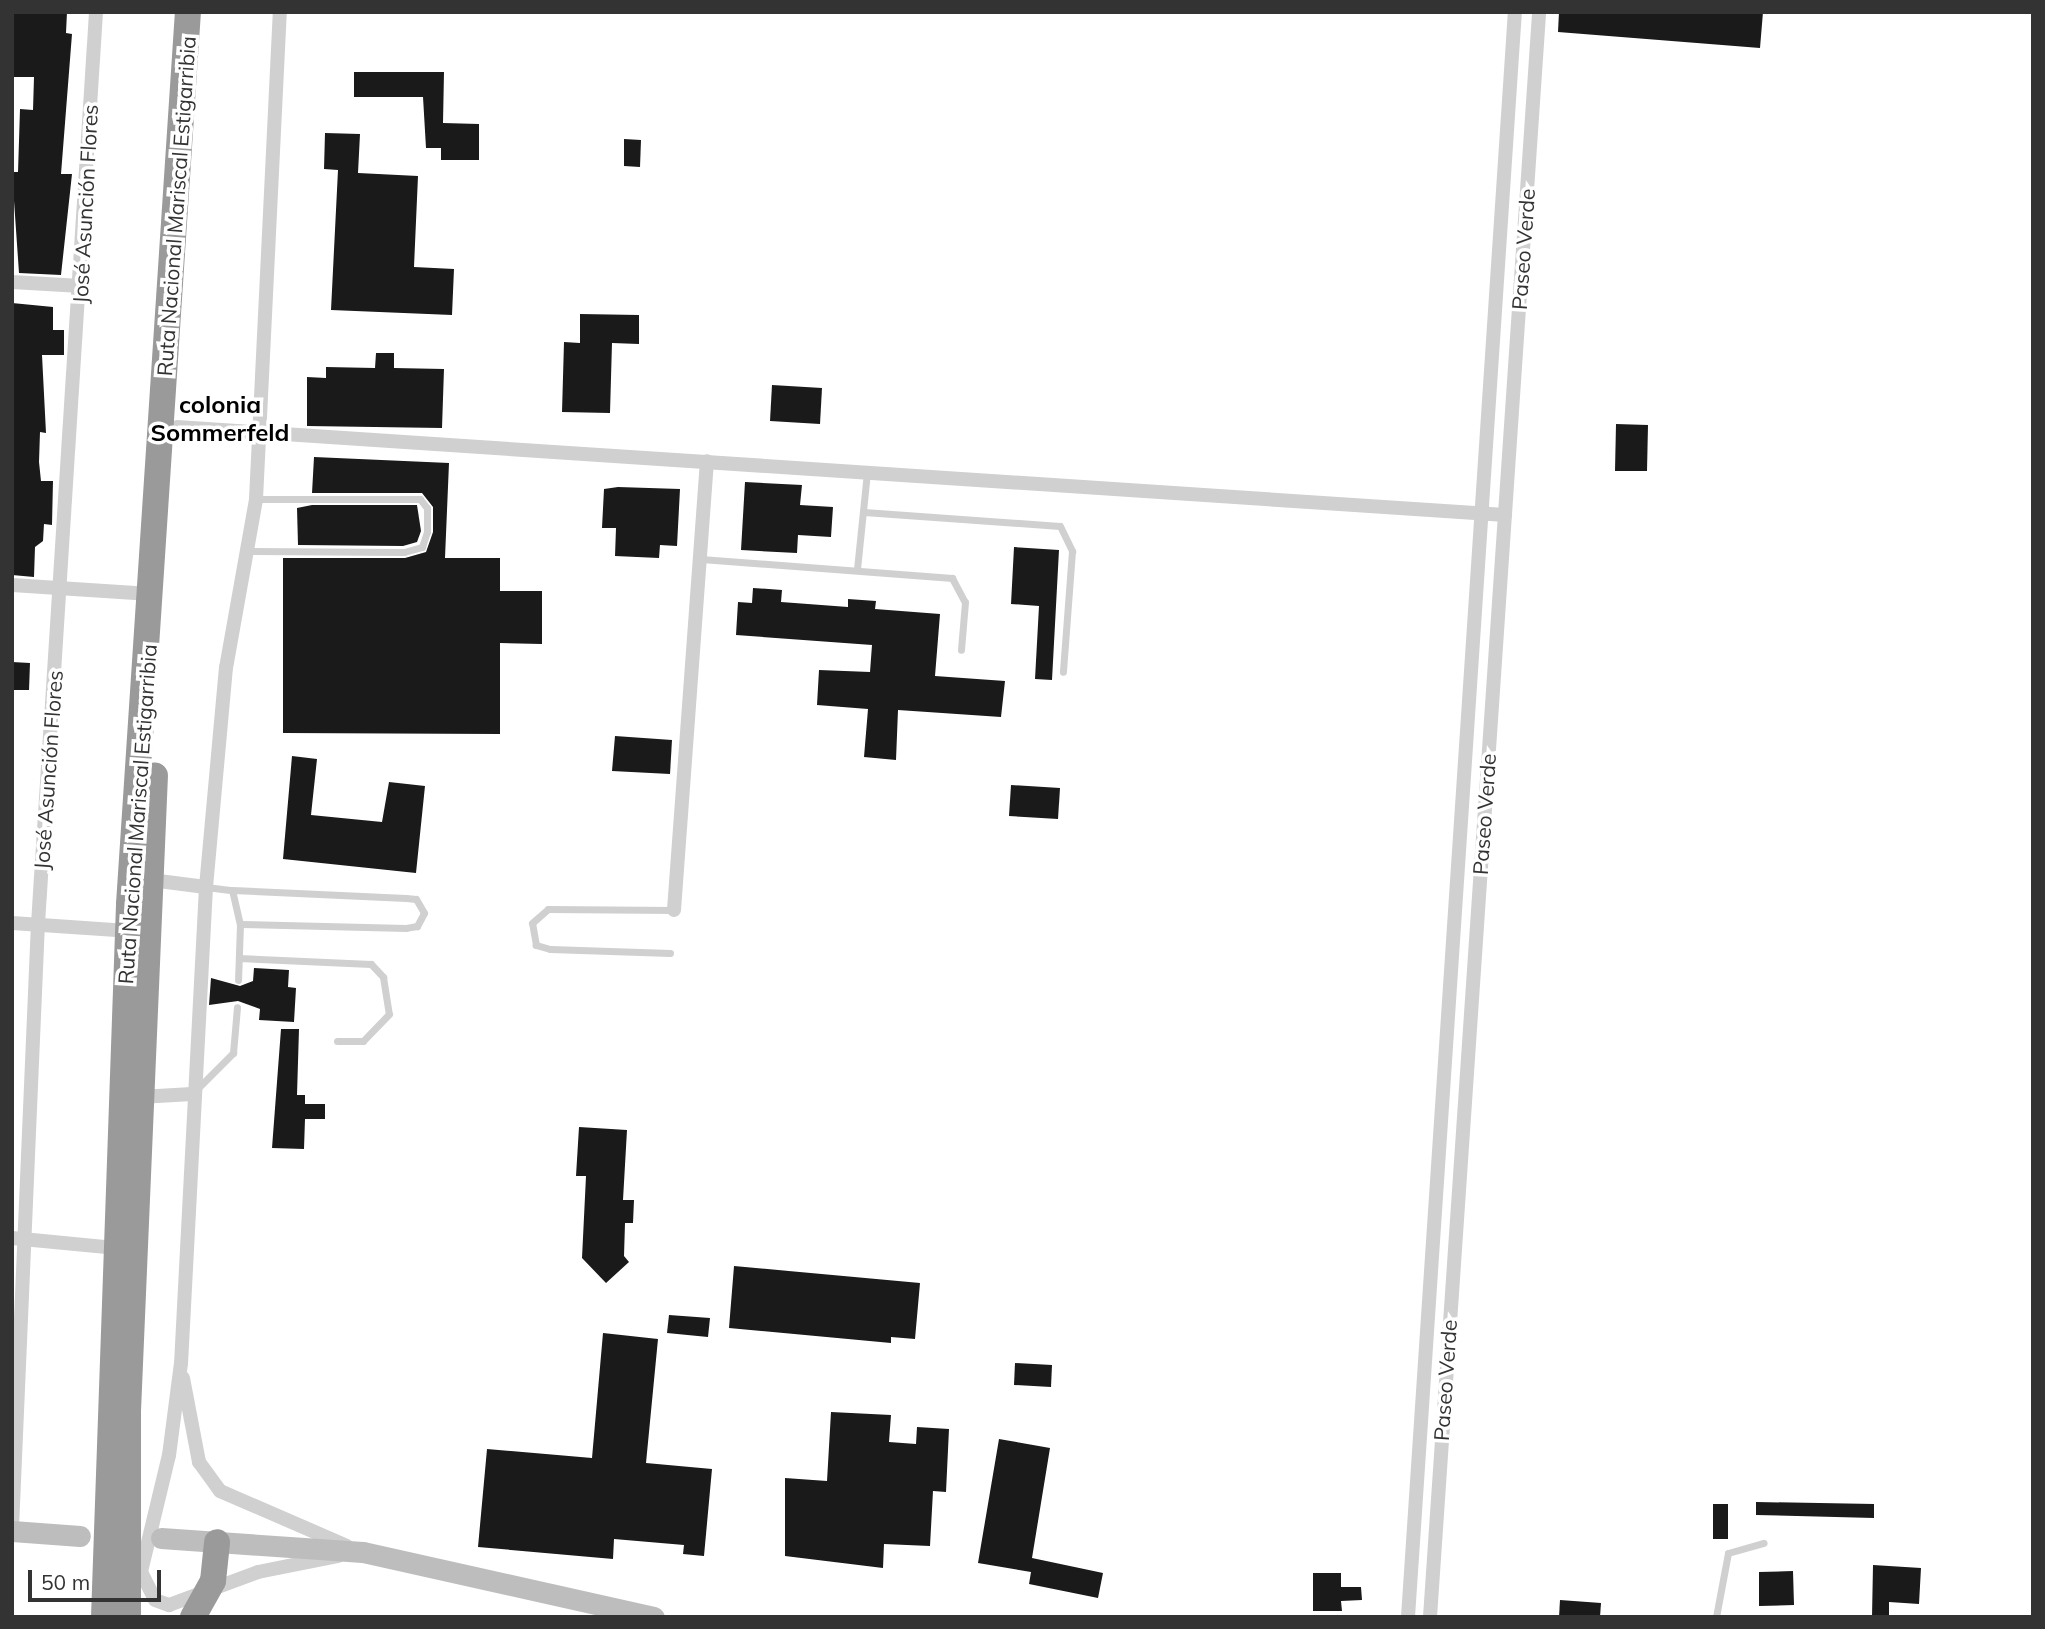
<!DOCTYPE html>
<meta charset="utf-8">
<style>
body{margin:0}
#map{position:relative;width:2045px;height:1629px;overflow:hidden;background:#fff;font-family:Mulish,sans-serif}
div>[style]{position:absolute}
[style*='--x']{left:calc(var(--x)*1px);top:calc(var(--y)*1px);width:calc(var(--w)*1px);rotate:calc(var(--a)*1deg)}
.building>*{inset:0;background:#1a1a1a}
.lane>*{height:7px;margin:-3.5px;padding:0 3.5px;transform-origin:3.5px;border-radius:3.5px;background:#d0d0d0}
.street>*{height:14px;margin:-7px;padding:0 7px;transform-origin:7px;border-radius:7px;background:#d0d0d0}
.secondary>*{height:21px;margin:-10.5px;padding:0 10.5px;transform-origin:10.5px;border-radius:10.5px;background:#bdbdbd}
.highway>*{height:26px;margin:-13px;padding:0 13px;transform-origin:13px;border-radius:13px;background:#9a9a9a}
span{translate:-50% -50%;white-space:nowrap;text-align:center;line-height:1.15;-webkit-text-stroke:7px #fff;paint-order:stroke}
.street-label{font-size:21px;color:#333}
.quarter-label{font-size:24px;color:#000;font-weight:700}
.frame{position:absolute;inset:0;border:14px solid #333;pointer-events:none}
.scale{position:absolute;left:28px;top:1570px;width:133px;height:32px;box-sizing:border-box;border:4px solid #333;border-top:0;padding-left:9px;font-size:21px;line-height:24px;white-space:nowrap;color:#333;-webkit-text-stroke:5px #fff;paint-order:stroke}
</style>
<div id="map">
<div class="building">
<i style="clip-path:polygon(12px 12px,67px 12px,66px 33px,72px 34px,61px 174px,72px 174px,61px 275px,19px 273px,12px 172px,18px 172px,20px 109px,33px 110px,34px 77px,12px 77px)"></i>
<i style="clip-path:polygon(1559px 12px,1763px 12px,1760px 48px,1558px 32px)"></i>
<i style="clip-path:polygon(354px 72px,444px 72px,443px 123px,479px 124px,479px 160px,441px 160px,441px 148px,426px 148px,423px 97px,354px 97px)"></i>
<i style="clip-path:polygon(325px 133px,360px 134px,358px 173px,418px 176px,414px 267px,454px 269px,452px 315px,331px 310px,338px 170px,324px 169px)"></i>
<i style="clip-path:polygon(624px 139px,641px 140px,640px 167px,624px 166px)"></i>
<i style="clip-path:polygon(12px 303px,53px 307px,53px 330px,64px 330px,64px 355px,42px 355px,46px 433px,40px 432px,39px 462px,41px 481px,53px 481px,52px 525px,44px 524px,43px 541px,35px 547px,34px 577px,12px 575px)"></i>
<i style="clip-path:polygon(580px 314px,639px 315px,639px 344px,612px 343px,610px 413px,562px 412px,564px 342px,580px 343px)"></i>
<i style="clip-path:polygon(376px 353px,394px 353px,394px 368px,444px 369px,442px 428px,307px 426px,307px 377px,326px 378px,326px 367px,375px 368px)"></i>
<i style="clip-path:polygon(772px 385px,822px 388px,820px 424px,770px 421px)"></i>
<i style="clip-path:polygon(1616px 424px,1648px 425px,1647px 471px,1615px 471px)"></i>
<i style="clip-path:polygon(314px 457px,449px 463px,445px 558px,500px 558px,500px 591px,542px 591px,542px 644px,500px 643px,500px 734px,283px 733px,283px 558px,405px 558px,426px 552px,433px 532px,433px 507px,422px 493px,312px 493px)"></i>
<i style="clip-path:polygon(745px 482px,802px 485px,800px 505px,833px 507px,831px 537px,798px 535px,797px 553px,741px 550px)"></i>
<i style="clip-path:polygon(618px 487px,680px 489px,677px 546px,660px 545px,659px 558px,615px 556px,616px 528px,602px 528px,604px 489px)"></i>
<i style="clip-path:polygon(312px 505px,417px 505px,421px 531px,417px 542px,403px 546px,298px 545px,297px 508px)"></i>
<i style="clip-path:polygon(1014px 547px,1059px 550px,1052px 680px,1035px 679px,1039px 606px,1011px 604px)"></i>
<i style="clip-path:polygon(753px 588px,782px 590px,781px 602px,848px 607px,848px 599px,876px 601px,875px 609px,940px 614px,935px 676px,1005px 681px,1001px 717px,898px 710px,896px 760px,864px 757px,868px 709px,817px 705px,819px 670px,870px 672px,872px 645px,736px 635px,738px 602px,752px 603px)"></i>
<i style="clip-path:polygon(12px 662px,30px 663px,29px 690px,12px 690px)"></i>
<i style="clip-path:polygon(615px 736px,672px 740px,670px 774px,612px 771px)"></i>
<i style="clip-path:polygon(292px 756px,317px 759px,311px 815px,382px 822px,389px 782px,425px 786px,416px 873px,283px 859px)"></i>
<i style="clip-path:polygon(1011px 785px,1060px 788px,1058px 819px,1009px 816px)"></i>
<i style="clip-path:polygon(254px 968px,289px 970px,288px 987px,296px 988px,294px 1022px,259px 1020px,260px 1009px,238px 1001px,209px 1005px,211px 978px,240px 986px,253px 981px)"></i>
<i style="clip-path:polygon(281px 1029px,299px 1029px,297px 1095px,305px 1095px,305px 1104px,325px 1104px,325px 1119px,305px 1119px,304px 1149px,272px 1148px)"></i>
<i style="clip-path:polygon(579px 1127px,627px 1130px,623px 1200px,634px 1200px,633px 1223px,625px 1223px,624px 1256px,629px 1262px,606px 1283px,582px 1258px,586px 1176px,576px 1176px)"></i>
<i style="clip-path:polygon(734px 1266px,920px 1283px,915px 1339px,891px 1337px,891px 1343px,729px 1328px)"></i>
<i style="clip-path:polygon(669px 1315px,710px 1318px,708px 1337px,667px 1333px)"></i>
<i style="clip-path:polygon(603px 1333px,658px 1339px,646px 1463px,712px 1469px,704px 1556px,683px 1554px,684px 1545px,614px 1539px,613px 1559px,478px 1547px,487px 1449px,592px 1458px)"></i>
<i style="clip-path:polygon(1015px 1363px,1052px 1365px,1051px 1387px,1014px 1385px)"></i>
<i style="clip-path:polygon(831px 1412px,891px 1415px,889px 1442px,916px 1444px,917px 1427px,949px 1429px,946px 1492px,933px 1491px,930px 1546px,884px 1544px,883px 1568px,785px 1556px,785px 1478px,827px 1481px)"></i>
<i style="clip-path:polygon(999px 1439px,1050px 1448px,1032px 1558px,1103px 1573px,1098px 1598px,1029px 1584px,1031px 1572px,978px 1563px)"></i>
<i style="clip-path:polygon(1756px 1502px,1874px 1504px,1874px 1518px,1756px 1515px)"></i>
<i style="clip-path:polygon(1713px 1504px,1728px 1504px,1728px 1539px,1713px 1539px)"></i>
<i style="clip-path:polygon(1873px 1565px,1921px 1568px,1919px 1604px,1889px 1602px,1889px 1617px,1872px 1617px)"></i>
<i style="clip-path:polygon(1793px 1571px,1794px 1605px,1759px 1606px,1759px 1572px)"></i>
<i style="clip-path:polygon(1313px 1573px,1341px 1573px,1341px 1587px,1361px 1587px,1362px 1600px,1341px 1601px,1342px 1611px,1313px 1611px)"></i>
<i style="clip-path:polygon(1560px 1600px,1601px 1603px,1600px 1617px,1559px 1617px)"></i>
</div>
<div class="lane">
<i style="--x:864;--y:512;--w:196;--a:4.1"></i>
<i style="--x:1060;--y:526;--w:28;--a:64"></i>
<i style="--x:1072;--y:551;--w:121;--a:94.3"></i>
<i style="--x:247;--y:551;--w:157;--a:0.4"></i>
<i style="--x:404;--y:552;--w:19;--a:-16"></i>
<i style="--x:422;--y:547;--w:16;--a:-72"></i>
<i style="--x:427;--y:532;--w:24;--a:-90"></i>
<i style="--x:427;--y:508;--w:11;--a:-128"></i>
<i style="--x:420;--y:499;--w:163;--a:180"></i>
<i style="--x:701;--y:559;--w:252;--a:4.3"></i>
<i style="--x:952;--y:578;--w:27;--a:62"></i>
<i style="--x:965;--y:602;--w:48;--a:94.8"></i>
<i style="--x:857;--y:569;--w:97;--a:-84.1"></i>
<i style="--x:206;--y:887;--w:26;--a:7"></i>
<i style="--x:232;--y:890;--w:35;--a:77"></i>
<i style="--x:240;--y:924;--w:56;--a:92"></i>
<i style="--x:232;--y:890;--w:174;--a:2.6"></i>
<i style="--x:406;--y:898;--w:10;--a:6"></i>
<i style="--x:416;--y:899;--w:16;--a:60"></i>
<i style="--x:424;--y:913;--w:15;--a:118"></i>
<i style="--x:417;--y:926;--w:11;--a:170"></i>
<i style="--x:406;--y:928;--w:166;--a:-178.6"></i>
<i style="--x:670;--y:953;--w:120;--a:-178.1"></i>
<i style="--x:550;--y:949;--w:15;--a:-164"></i>
<i style="--x:536;--y:945;--w:22;--a:-100"></i>
<i style="--x:532;--y:923;--w:21;--a:-41"></i>
<i style="--x:548;--y:909;--w:126;--a:0.5"></i>
<i style="--x:239;--y:958;--w:132;--a:2.6"></i>
<i style="--x:371;--y:964;--w:18;--a:47"></i>
<i style="--x:383;--y:977;--w:37;--a:81"></i>
<i style="--x:389;--y:1014;--w:37;--a:134"></i>
<i style="--x:363;--y:1041;--w:26;--a:180"></i>
<i style="--x:195;--y:1091;--w:54;--a:-45"></i>
<i style="--x:233;--y:1053;--w:46;--a:-85"></i>
<i style="--x:1716;--y:1617;--w:65;--a:-79.4"></i>
<i style="--x:1728;--y:1553;--w:37;--a:-16"></i>
</div>
<div class="street">
<i style="--x:12;--y:282;--w:69;--a:3.3"></i>
<i style="--x:177;--y:427;--w:1331;--a:3.79"></i>
<i style="--x:12;--y:585;--w:139;--a:3.7"></i>
<i style="--x:151;--y:880;--w:55;--a:7.3"></i>
<i style="--x:206;--y:887;--w:220;--a:-84.8"></i>
<i style="--x:226;--y:668;--w:172;--a:-79.9"></i>
<i style="--x:256;--y:499;--w:488;--a:-87.2"></i>
<i style="--x:206;--y:887;--w:477;--a:93"></i>
<i style="--x:181;--y:1363;--w:93;--a:97.4"></i>
<i style="--x:169;--y:1455;--w:120;--a:103.5"></i>
<i style="--x:141;--y:1572;--w:31;--a:63"></i>
<i style="--x:155;--y:1600;--w:15;--a:20"></i>
<i style="--x:169;--y:1605;--w:95;--a:-20.3"></i>
<i style="--x:258;--y:1572;--w:82;--a:-11.3"></i>
<i style="--x:674;--y:910;--w:450;--a:-85.8"></i>
<i style="--x:12;--y:923;--w:116;--a:3.9"></i>
<i style="--x:140;--y:1097;--w:52;--a:-3.3"></i>
<i style="--x:12;--y:1238;--w:103;--a:5.5"></i>
<i style="--x:183;--y:1378;--w:86;--a:79.2"></i>
<i style="--x:199;--y:1462;--w:36;--a:54"></i>
<i style="--x:220;--y:1491;--w:138;--a:23.4"></i>
<i style="--x:12;--y:1528;--w:605;--a:-87.54"></i>
<i style="--x:38;--y:924;--w:914;--a:-86.36"></i>
<i style="--x:1408;--y:1617;--w:1609;--a:-86.19"></i>
<i style="--x:1430;--y:1617;--w:1609;--a:-86.11"></i>
</div>
<div class="secondary">
<i style="--x:12;--y:1531;--w:68;--a:4.2"></i>
<i style="--x:161;--y:1538;--w:202;--a:4"></i>
<i style="--x:363;--y:1552;--w:298;--a:12.6"></i>
</div>
<div class="highway">
<i style="--x:104;--y:1617;--w:713;--a:-87.99"></i>
<i style="--x:129;--y:904;--w:894;--a:-86.22"></i>
<i style="--x:128;--y:1617;--w:206;--a:-90"></i>
<i style="--x:128;--y:1411;--w:636;--a:-87.57"></i>
<i style="--x:193;--y:1617;--w:41;--a:-60.9"></i>
<i style="--x:213;--y:1581;--w:39;--a:-84"></i>
</div>
<div class="street-label">
<span style="left:85px;top:204px;rotate:-87deg">José Asunción Flores</span>
<span style="left:176px;top:206px;rotate:-86deg">Ruta Nacional Mariscal Estigarribia</span>
<span style="left:1523px;top:249px;rotate:-86deg">Paseo Verde</span>
<span style="left:48px;top:770px;rotate:-86deg">José Asunción Flores</span>
<span style="left:137px;top:814px;rotate:-86deg">Ruta Nacional Mariscal Estigarribia</span>
<span style="left:1484px;top:814px;rotate:-86deg">Paseo Verde</span>
<span style="left:1445px;top:1380px;rotate:-86deg">Paseo Verde</span>
</div>
<div class="quarter-label">
<span style="left:220px;top:419px">colonia<br>Sommerfeld</span>
</div>
<div class="frame"></div>
<div class="scale">50 m</div>
</div>
